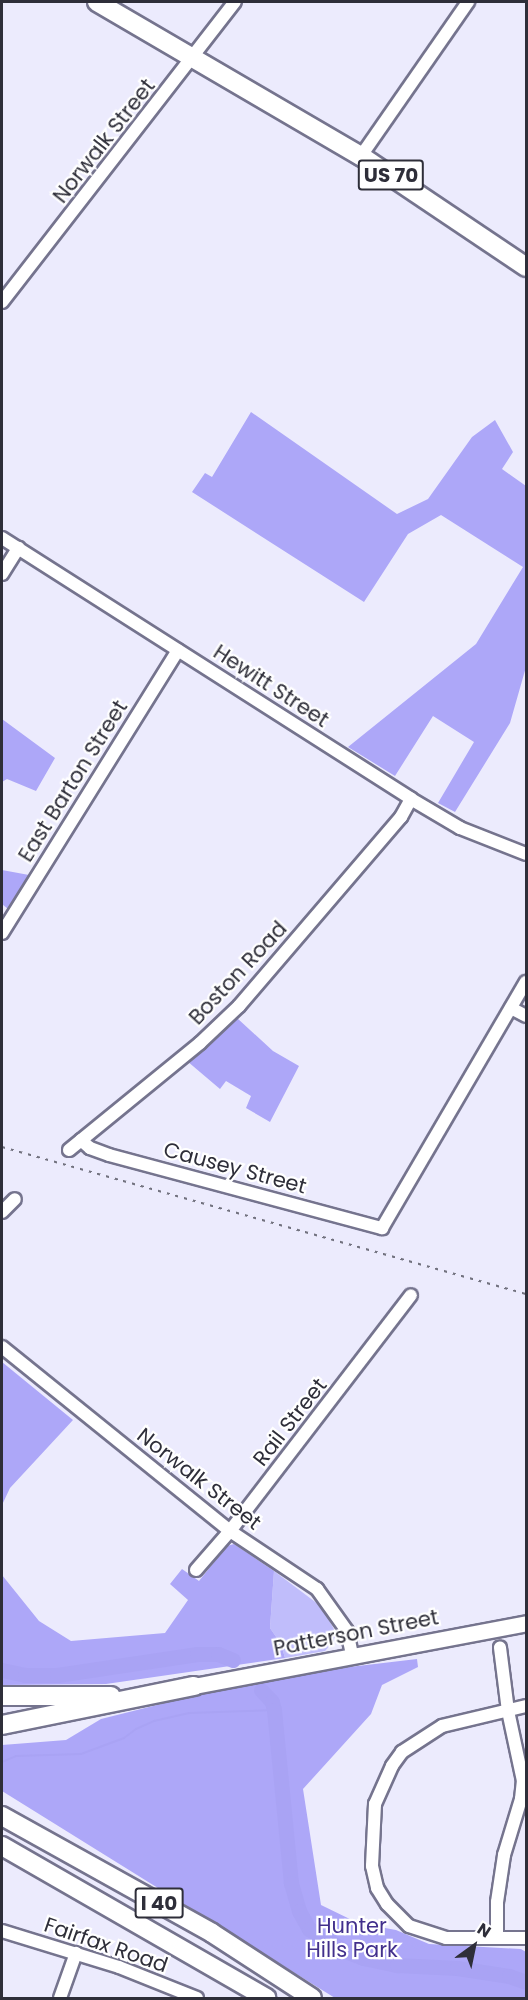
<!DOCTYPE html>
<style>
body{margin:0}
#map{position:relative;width:528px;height:2000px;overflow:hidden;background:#ecebfd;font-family:Poppins,sans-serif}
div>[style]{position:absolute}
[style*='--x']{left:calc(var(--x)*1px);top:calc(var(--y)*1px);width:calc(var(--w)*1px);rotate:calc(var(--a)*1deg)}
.green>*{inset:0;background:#c0bdfb}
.forest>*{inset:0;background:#ada7f8}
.stream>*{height:2px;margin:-1px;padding:0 1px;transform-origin:1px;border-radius:1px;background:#a9a3f4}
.river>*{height:15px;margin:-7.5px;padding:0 7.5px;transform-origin:7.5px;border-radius:7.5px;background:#a9a3f4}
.roads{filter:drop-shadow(2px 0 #75748e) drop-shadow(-2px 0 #75748e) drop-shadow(0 2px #75748e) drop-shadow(0 -2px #75748e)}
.minor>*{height:12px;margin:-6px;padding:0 6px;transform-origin:6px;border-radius:6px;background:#fff}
.major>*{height:15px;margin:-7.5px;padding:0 7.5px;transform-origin:7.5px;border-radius:7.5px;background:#fff}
.highway>*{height:18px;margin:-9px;padding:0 9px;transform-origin:9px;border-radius:9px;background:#fff}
.rail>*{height:2px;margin-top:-1px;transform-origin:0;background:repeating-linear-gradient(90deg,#72727f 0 3px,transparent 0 9px)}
span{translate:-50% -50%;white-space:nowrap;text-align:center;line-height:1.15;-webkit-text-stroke:4.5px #fff;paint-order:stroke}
.shield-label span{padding:2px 4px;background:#fff;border:2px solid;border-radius:4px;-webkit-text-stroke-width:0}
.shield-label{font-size:20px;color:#2e2e39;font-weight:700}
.street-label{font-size:21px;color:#2e2e39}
.park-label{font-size:21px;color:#42308c}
.frame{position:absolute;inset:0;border:3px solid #2e2e39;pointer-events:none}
.north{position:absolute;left:444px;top:1916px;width:60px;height:60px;-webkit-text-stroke:4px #fff;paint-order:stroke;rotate:33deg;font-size:16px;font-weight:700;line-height:24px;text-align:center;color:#2e2e39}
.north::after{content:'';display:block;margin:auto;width:21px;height:27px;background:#2e2e39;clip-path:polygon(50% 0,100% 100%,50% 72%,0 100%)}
</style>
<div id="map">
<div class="green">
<i style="clip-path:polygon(274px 1571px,322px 1607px,336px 1633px,335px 1640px,325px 1651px,285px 1658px,281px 1644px,270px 1628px)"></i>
</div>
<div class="forest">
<i style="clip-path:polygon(251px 412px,397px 514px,428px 499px,472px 437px,495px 420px,513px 452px,502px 469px,526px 486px,526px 667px,510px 723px,455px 812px,438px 803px,474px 742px,433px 716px,395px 776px,348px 747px,476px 644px,523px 567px,441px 515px,408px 534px,364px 602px,192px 492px,205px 473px,212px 477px)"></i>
<i style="clip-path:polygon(2px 719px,55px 758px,36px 791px,7px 779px,2px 782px)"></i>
<i style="clip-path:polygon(2px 870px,29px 875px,8px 909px,2px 904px)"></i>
<i style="clip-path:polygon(237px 1018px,273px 1051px,299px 1066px,270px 1122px,246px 1108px,251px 1096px,226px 1081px,220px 1089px,187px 1061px)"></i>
<i style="clip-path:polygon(2px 1362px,73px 1420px,10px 1488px,2px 1505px)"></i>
<i style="clip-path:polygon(234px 1544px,274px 1571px,270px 1628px,281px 1644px,285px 1658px,106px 1684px,2px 1685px,2px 1575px,39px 1621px,71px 1641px,165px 1633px,188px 1600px,170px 1584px,182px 1569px,199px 1581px,227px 1546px)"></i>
<i style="clip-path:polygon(417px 1659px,418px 1667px,382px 1685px,371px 1714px,303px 1789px,321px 1905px,358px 1923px,396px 1930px,429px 1944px,521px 1949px,526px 1952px,526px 1998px,335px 1998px,2px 1791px,2px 1745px,66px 1740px,101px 1719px,217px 1690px,341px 1668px)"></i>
</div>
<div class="stream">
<i style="--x:2;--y:1762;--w:15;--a:-23"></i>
<i style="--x:16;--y:1756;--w:65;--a:-1.8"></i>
<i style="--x:81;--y:1754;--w:46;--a:-20.4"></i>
<i style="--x:124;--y:1738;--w:15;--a:-37"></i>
<i style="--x:136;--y:1729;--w:20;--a:-24"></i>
<i style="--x:154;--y:1721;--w:36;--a:-13"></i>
<i style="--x:189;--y:1713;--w:85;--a:-2"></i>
</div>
<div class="river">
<i style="--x:2;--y:1670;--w:24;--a:12"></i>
<i style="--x:25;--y:1675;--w:32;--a:0"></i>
<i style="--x:57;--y:1675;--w:142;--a:-8.5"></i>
<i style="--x:197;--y:1654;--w:21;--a:0"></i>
<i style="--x:218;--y:1654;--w:16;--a:22"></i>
<i style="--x:261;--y:1690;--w:16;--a:47"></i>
<i style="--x:272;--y:1702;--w:8;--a:76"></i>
<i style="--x:274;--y:1710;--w:174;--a:84.4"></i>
<i style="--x:291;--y:1883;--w:29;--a:74"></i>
<i style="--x:299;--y:1911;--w:21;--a:61"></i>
<i style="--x:309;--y:1929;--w:42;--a:31.4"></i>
<i style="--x:345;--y:1951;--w:19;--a:21"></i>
<i style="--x:363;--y:1958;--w:35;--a:12"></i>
<i style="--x:397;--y:1965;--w:60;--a:2.9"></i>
<i style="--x:457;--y:1968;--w:53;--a:8.7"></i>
<i style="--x:509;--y:1976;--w:18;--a:19"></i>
</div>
<div class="roads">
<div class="minor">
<i style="--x:361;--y:156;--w:188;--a:-55.2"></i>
<i style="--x:2;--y:302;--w:380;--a:-52.2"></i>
<i style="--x:2;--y:538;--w:485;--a:32.5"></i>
<i style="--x:411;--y:799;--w:57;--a:30.6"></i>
<i style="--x:460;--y:828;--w:71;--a:21.5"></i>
<i style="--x:2;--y:574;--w:31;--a:-58"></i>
<i style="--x:2;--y:933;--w:333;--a:-58.1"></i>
<i style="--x:511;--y:1008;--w:17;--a:28"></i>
<i style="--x:81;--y:1140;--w:12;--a:42"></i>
<i style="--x:90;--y:1148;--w:20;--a:20"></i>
<i style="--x:109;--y:1155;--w:283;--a:15"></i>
<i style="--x:382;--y:1228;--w:285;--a:-59.7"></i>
<i style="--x:69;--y:1150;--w:169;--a:-39.2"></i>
<i style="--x:200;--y:1043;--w:54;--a:-43.5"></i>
<i style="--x:239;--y:1006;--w:249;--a:-49.4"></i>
<i style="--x:401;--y:817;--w:21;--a:-61"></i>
<i style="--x:2;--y:1212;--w:18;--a:-45"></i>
<i style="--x:2;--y:1347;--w:293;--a:38.9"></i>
<i style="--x:230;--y:1531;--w:105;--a:33.7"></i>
<i style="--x:317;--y:1589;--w:52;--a:54.5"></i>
<i style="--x:347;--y:1631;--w:25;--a:78"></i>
<i style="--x:196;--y:1570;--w:52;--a:-48.9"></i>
<i style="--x:230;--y:1531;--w:297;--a:-52.5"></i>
<i style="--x:526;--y:1706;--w:86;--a:166.6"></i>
<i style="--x:442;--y:1726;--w:48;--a:147"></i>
<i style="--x:402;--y:1752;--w:17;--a:126"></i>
<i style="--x:392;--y:1766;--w:42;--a:114.1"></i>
<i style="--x:375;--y:1804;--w:62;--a:92.8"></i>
<i style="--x:372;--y:1866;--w:23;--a:77"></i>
<i style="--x:377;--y:1888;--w:19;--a:58"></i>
<i style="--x:387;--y:1904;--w:31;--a:45"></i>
<i style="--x:409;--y:1926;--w:39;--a:18"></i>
<i style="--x:446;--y:1938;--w:80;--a:0"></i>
<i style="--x:2;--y:1931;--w:122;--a:17.1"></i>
<i style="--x:119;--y:1967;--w:84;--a:21.7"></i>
<i style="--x:497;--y:1937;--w:35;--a:-90"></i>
<i style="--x:497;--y:1902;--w:48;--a:-81.5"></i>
<i style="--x:504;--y:1855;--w:59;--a:-73.1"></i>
<i style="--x:521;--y:1799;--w:18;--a:-84"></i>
<i style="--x:523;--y:1781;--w:72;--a:-102.1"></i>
<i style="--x:508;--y:1711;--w:64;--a:-97.2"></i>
<i style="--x:60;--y:1998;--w:48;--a:-70.4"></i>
</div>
<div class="major">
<i style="--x:194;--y:1686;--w:338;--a:-10.7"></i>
</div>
<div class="highway">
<i style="--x:97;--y:2;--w:306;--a:30.3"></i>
<i style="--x:361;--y:156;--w:199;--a:33.9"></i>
<i style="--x:2;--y:1696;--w:109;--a:0"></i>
<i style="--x:2;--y:1725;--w:196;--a:-11.5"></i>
<i style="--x:2;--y:1816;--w:240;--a:29.1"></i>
<i style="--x:212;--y:1933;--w:119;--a:33"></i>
<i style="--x:2;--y:1846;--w:305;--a:29.9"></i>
</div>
</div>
<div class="rail">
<i style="--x:2;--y:1147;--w:544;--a:15.67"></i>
</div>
<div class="shield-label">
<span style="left:391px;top:175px">US 70</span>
<span style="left:159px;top:1903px">I 40</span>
</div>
<div class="street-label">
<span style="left:104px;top:141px;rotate:-52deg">Norwalk Street</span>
<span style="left:271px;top:686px;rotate:33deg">Hewitt Street</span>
<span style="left:73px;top:781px;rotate:-58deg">East Barton Street</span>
<span style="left:238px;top:973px;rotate:-47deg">Boston Road</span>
<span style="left:235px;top:1168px;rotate:15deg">Causey Street</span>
<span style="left:290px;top:1422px;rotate:-52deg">Rail Street</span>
<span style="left:199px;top:1479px;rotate:38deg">Norwalk Street</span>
<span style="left:356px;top:1633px;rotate:-11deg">Patterson Street</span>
<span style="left:106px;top:1945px;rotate:19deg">Fairfax Road</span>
</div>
<div class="park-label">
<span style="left:352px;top:1938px">Hunter<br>Hills Park</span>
</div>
<div class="frame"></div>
<div class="north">N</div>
</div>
